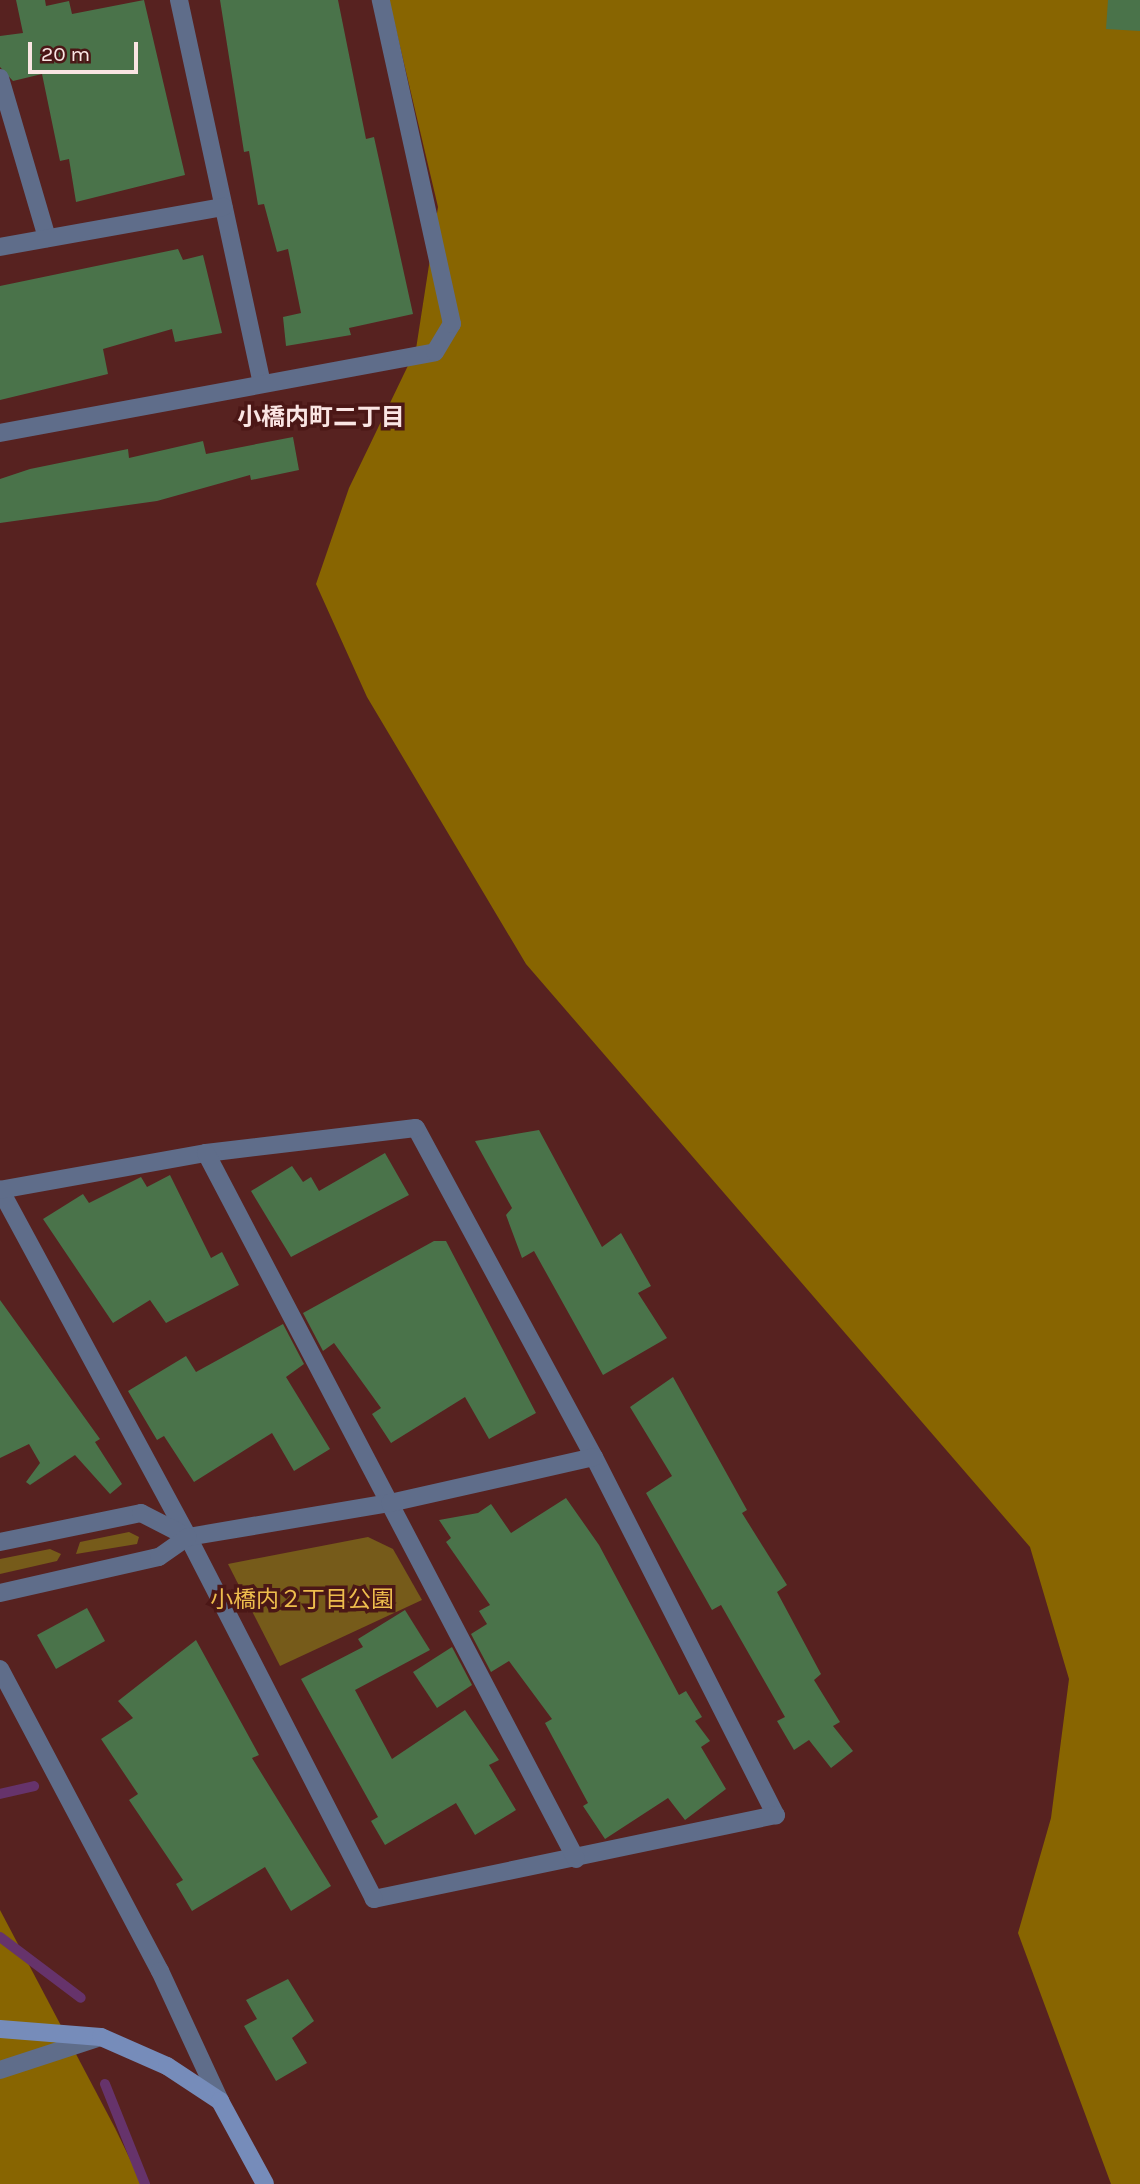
<!DOCTYPE html>
<meta charset="utf-8">
<style>
body{margin:0}
#map{position:relative;width:1140px;height:2184px;overflow:hidden;background:#572220;font-family:Karla,"Noto Sans JP",sans-serif}
div>[style]{position:absolute}
[style*='--x']{left:calc(var(--x)*1px);top:calc(var(--y)*1px);width:calc(var(--w)*1px);rotate:calc(var(--a)*1deg)}
.green>*{inset:0;background:#765b1a}
.forest>*{inset:0;background:#886501}
.stream>*{height:10px;margin:-5px;padding:0 5px;transform-origin:5px;border-radius:5px;background:#66336b}
.building>*{inset:0;background:#4a734a}
.street>*{height:18px;margin:-9px;padding:0 9px;transform-origin:9px;border-radius:9px;background:#5f6d8a}
.secondary>*{height:18px;margin:-9px;padding:0 9px;transform-origin:9px;border-radius:9px;background:#768cba}
span{translate:-50% -50%;white-space:nowrap;text-align:center;line-height:1.15;-webkit-text-stroke:7px #4b1716;paint-order:stroke}
.park-label{font-size:23px;color:#eebd4d}
.neighbourhood-label{font-size:24px;color:#fae5e3;font-weight:700}
.scale{position:absolute;left:28px;top:42px;width:110px;height:32px;box-sizing:border-box;border:4px solid #fae5e3;border-top:0;padding-left:9px;font-size:21px;line-height:24px;white-space:nowrap;color:#fae5e3;-webkit-text-stroke:5px #4b1716;paint-order:stroke}
</style>
<div id="map">
<div class="green">
<i style="clip-path:polygon(129px 1532px,139px 1537px,137px 1544px,76px 1554px,80px 1542px)"></i>
<i style="clip-path:polygon(368px 1537px,393px 1549px,422px 1600px,280px 1666px,228px 1564px)"></i>
<i style="clip-path:polygon(50px 1549px,61px 1554px,57px 1561px,0 1574px,0 1559px)"></i>
</div>
<div class="forest">
<i style="clip-path:polygon(389px 0,1140px 0,1140px 2184px,1111px 2184px,1018px 1933px,1051px 1818px,1069px 1679px,1030px 1547px,526px 964px,367px 697px,316px 584px,349px 488px,416px 349px,438px 207px)"></i>
<i style="clip-path:polygon(0 1910px,115px 2128px,142px 2184px,0 2184px)"></i>
</div>
<div class="stream">
<i style="--x:0;--y:1794;--w:35;--a:-13"></i>
<i style="--x:0;--y:1937;--w:101;--a:37"></i>
<i style="--x:105;--y:2084;--w:108;--a:68.2"></i>
</div>
<div class="building">
<i style="clip-path:polygon(16px 0,45px 0,46px 6px,69px 1px,72px 14px,144px 0,185px 175px,76px 202px,69px 159px,60px 161px,42px 74px,13px 81px,0 67px,0 36px,23px 33px)"></i>
<i style="clip-path:polygon(220px 0,338px 0,366px 139px,374px 137px,413px 314px,349px 328px,351px 335px,286px 346px,283px 317px,301px 313px,288px 249px,277px 252px,264px 204px,258px 205px,249px 151px,244px 152px)"></i>
<i style="clip-path:polygon(1108px 0,1140px 0,1140px 31px,1106px 29px)"></i>
<i style="clip-path:polygon(178px 249px,183px 260px,203px 255px,222px 333px,175px 342px,172px 329px,103px 349px,108px 374px,0 400px,0 286px)"></i>
<i style="clip-path:polygon(293px 437px,299px 470px,251px 480px,250px 475px,157px 501px,0 523px,0 479px,30px 469px,128px 449px,129px 458px,203px 441px,206px 454px)"></i>
<i style="clip-path:polygon(539px 1130px,602px 1247px,621px 1233px,651px 1286px,638px 1293px,667px 1338px,603px 1375px,534px 1251px,522px 1258px,506px 1215px,512px 1208px,475px 1141px)"></i>
<i style="clip-path:polygon(385px 1153px,409px 1195px,291px 1257px,251px 1191px,292px 1166px,303px 1182px,311px 1177px,319px 1191px)"></i>
<i style="clip-path:polygon(170px 1175px,211px 1258px,222px 1252px,239px 1285px,166px 1323px,150px 1300px,113px 1323px,43px 1219px,83px 1194px,89px 1203px,141px 1177px,147px 1187px)"></i>
<i style="clip-path:polygon(434px 1241px,446px 1241px,536px 1413px,489px 1439px,465px 1397px,391px 1443px,372px 1414px,381px 1408px,334px 1343px,323px 1351px,303px 1313px)"></i>
<i style="clip-path:polygon(0 1300px,100px 1439px,95px 1442px,122px 1484px,110px 1494px,75px 1455px,30px 1485px,26px 1482px,40px 1463px,29px 1444px,0 1458px)"></i>
<i style="clip-path:polygon(283px 1324px,304px 1364px,286px 1377px,330px 1449px,294px 1471px,272px 1433px,194px 1482px,164px 1436px,157px 1440px,128px 1391px,186px 1356px,196px 1372px)"></i>
<i style="clip-path:polygon(673px 1377px,747px 1510px,742px 1513px,787px 1585px,777px 1592px,821px 1674px,814px 1680px,840px 1722px,833px 1726px,853px 1751px,831px 1768px,809px 1740px,794px 1750px,777px 1721px,785px 1717px,721px 1605px,712px 1610px,646px 1493px,672px 1476px,630px 1407px)"></i>
<i style="clip-path:polygon(566px 1498px,599px 1545px,679px 1695px,686px 1691px,702px 1717px,695px 1721px,710px 1741px,701px 1747px,726px 1789px,685px 1820px,668px 1798px,605px 1839px,583px 1806px,588px 1803px,545px 1723px,552px 1719px,509px 1661px,491px 1672px,471px 1634px,487px 1624px,479px 1611px,490px 1605px,446px 1542px,451px 1538px,439px 1520px,478px 1513px,491px 1504px,511px 1533px)"></i>
<i style="clip-path:polygon(87px 1608px,105px 1641px,56px 1669px,37px 1635px)"></i>
<i style="clip-path:polygon(405px 1610px,430px 1650px,355px 1690px,392px 1759px,465px 1710px,499px 1760px,489px 1765px,516px 1810px,475px 1835px,456px 1803px,385px 1845px,371px 1821px,378px 1817px,301px 1679px,363px 1647px,358px 1639px)"></i>
<i style="clip-path:polygon(196px 1640px,259px 1755px,252px 1758px,331px 1886px,291px 1911px,265px 1867px,192px 1911px,176px 1884px,183px 1880px,129px 1800px,138px 1794px,101px 1739px,133px 1718px,118px 1701px)"></i>
<i style="clip-path:polygon(452px 1647px,472px 1685px,437px 1708px,413px 1672px)"></i>
<i style="clip-path:polygon(288px 1979px,314px 2021px,292px 2038px,307px 2063px,276px 2081px,244px 2026px,257px 2019px,246px 2000px)"></i>
</div>
<div class="street">
<i style="--x:179;--y:0;--w:392;--a:77.8"></i>
<i style="--x:0;--y:78;--w:167;--a:73.6"></i>
<i style="--x:0;--y:247;--w:227;--a:-10.2"></i>
<i style="--x:0;--y:433;--w:442;--a:-10.5"></i>
<i style="--x:435;--y:352;--w:33;--a:-59"></i>
<i style="--x:452;--y:324;--w:332;--a:-102.4"></i>
<i style="--x:416;--y:1128;--w:374;--a:61.6"></i>
<i style="--x:594;--y:1457;--w:402;--a:63.1"></i>
<i style="--x:776;--y:1815;--w:411;--a:168.2"></i>
<i style="--x:374;--y:1899;--w:407;--a:-117.2"></i>
<i style="--x:188;--y:1537;--w:395;--a:-118.4"></i>
<i style="--x:0;--y:1190;--w:209;--a:-10.2"></i>
<i style="--x:206;--y:1153;--w:211;--a:-6.8"></i>
<i style="--x:206;--y:1153;--w:797;--a:62.34"></i>
<i style="--x:0;--y:1542;--w:144;--a:-11.6"></i>
<i style="--x:141;--y:1513;--w:53;--a:27.1"></i>
<i style="--x:188;--y:1537;--w:205;--a:-9.6"></i>
<i style="--x:390;--y:1503;--w:209;--a:-12.7"></i>
<i style="--x:0;--y:1593;--w:163;--a:-12.8"></i>
<i style="--x:159;--y:1557;--w:35;--a:-35"></i>
<i style="--x:0;--y:1669;--w:342;--a:62.1"></i>
<i style="--x:160;--y:1971;--w:143;--a:65.2"></i>
<i style="--x:0;--y:2070;--w:106;--a:-18.1"></i>
</div>
<div class="secondary">
<i style="--x:0;--y:2029;--w:101;--a:4.5"></i>
<i style="--x:101;--y:2037;--w:72;--a:23.7"></i>
<i style="--x:167;--y:2066;--w:64;--a:33.4"></i>
<i style="--x:220;--y:2101;--w:94;--a:61.5"></i>
</div>
<div class="park-label">
<span style="left:302px;top:1600px">小橋内２丁目公園</span>
</div>
<div class="neighbourhood-label">
<span style="left:321px;top:418px">小橋内町二丁目</span>
</div>
<div class="scale">20 m</div>
</div>
